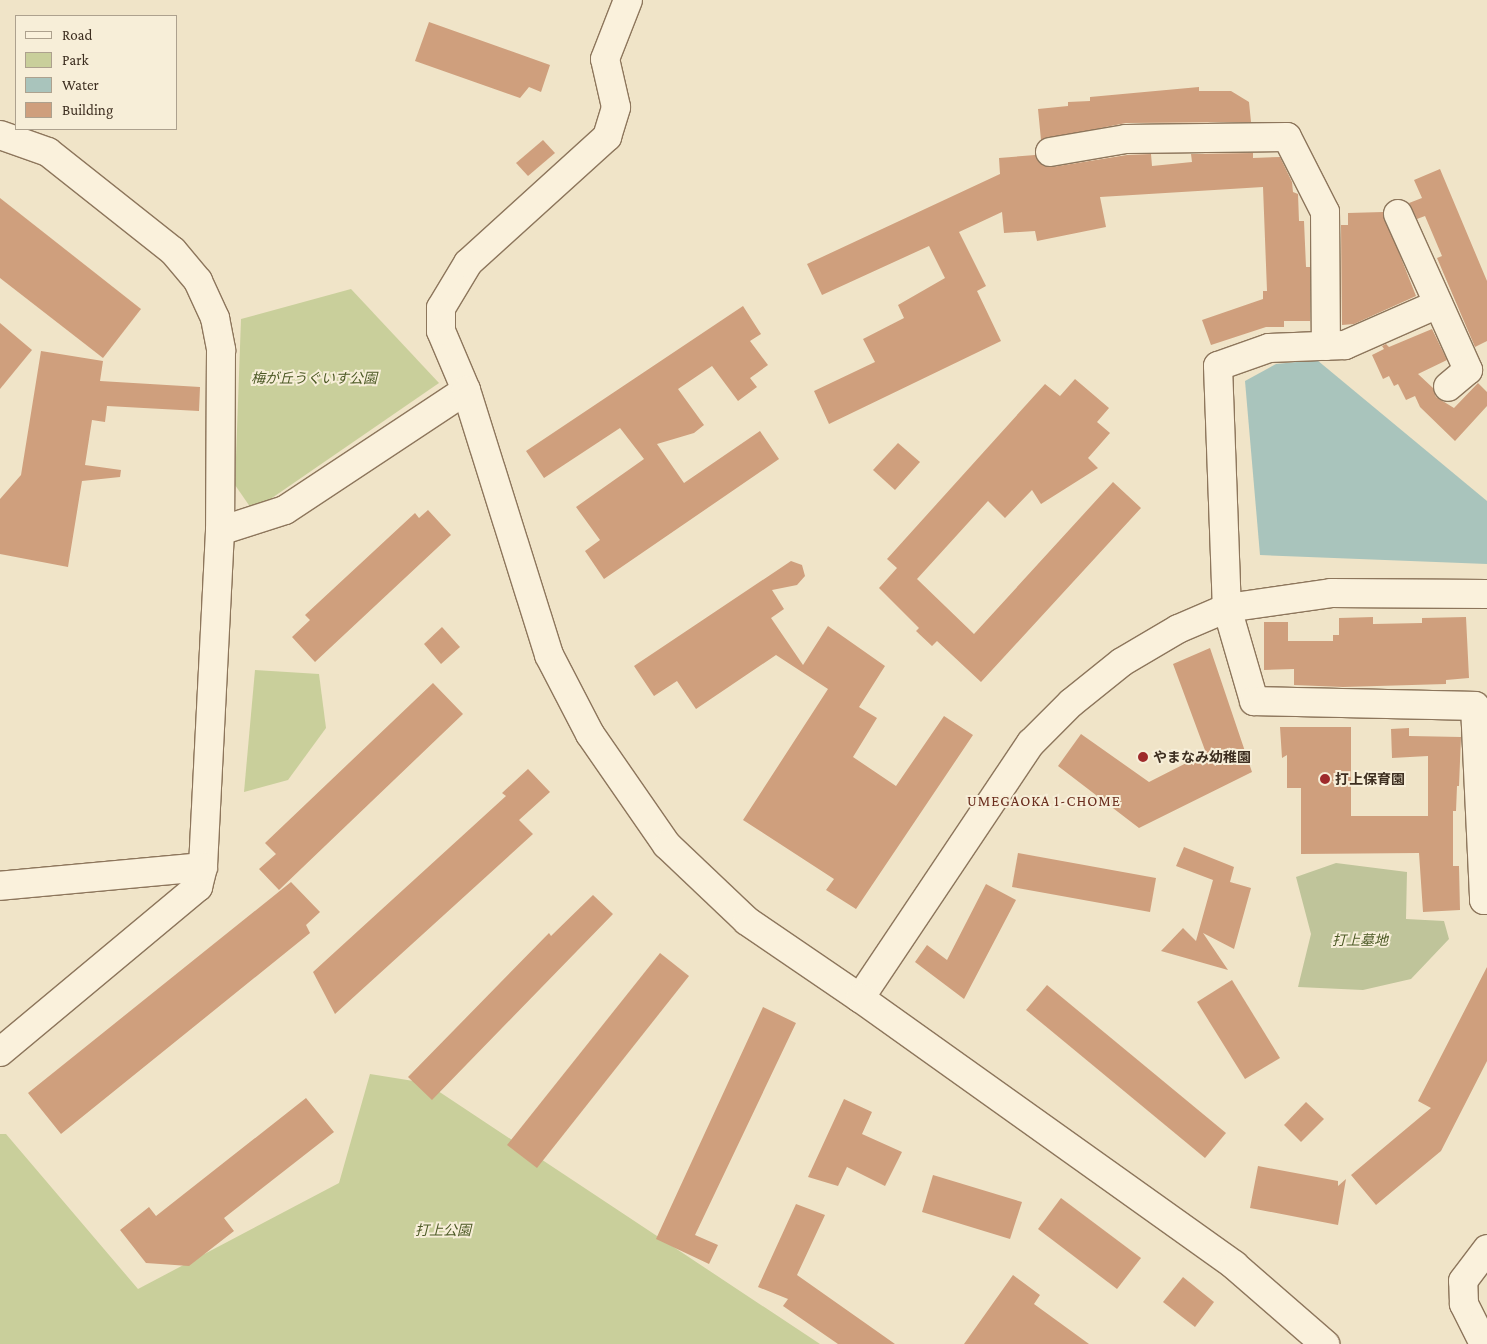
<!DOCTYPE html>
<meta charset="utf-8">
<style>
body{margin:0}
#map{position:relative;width:1487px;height:1344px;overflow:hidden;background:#f0e4c8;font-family:"Crimson Pro","Noto Sans JP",serif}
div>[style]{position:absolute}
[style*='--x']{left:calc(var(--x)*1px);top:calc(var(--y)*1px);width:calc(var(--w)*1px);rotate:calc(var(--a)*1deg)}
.green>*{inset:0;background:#c9cf9b}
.cemetery>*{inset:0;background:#bfc49a}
.water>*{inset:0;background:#a9c4bc}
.building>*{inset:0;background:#cf9f7d}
.roads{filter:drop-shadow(1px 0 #8d765c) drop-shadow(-1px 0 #8d765c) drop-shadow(0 1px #8d765c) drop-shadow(0 -1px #8d765c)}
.minor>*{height:28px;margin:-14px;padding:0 14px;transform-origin:14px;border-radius:14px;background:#faf1dc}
.tertiary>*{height:28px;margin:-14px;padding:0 14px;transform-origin:14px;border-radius:14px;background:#faf1dc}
.dots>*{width:14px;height:14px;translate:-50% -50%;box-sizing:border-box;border:2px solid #f7eed8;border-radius:50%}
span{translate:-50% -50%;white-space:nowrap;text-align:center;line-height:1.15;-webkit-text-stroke:4px #f7eed8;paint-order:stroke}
.park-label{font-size:14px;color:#4d5a26;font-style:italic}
.poi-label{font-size:14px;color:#3d2e20;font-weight:700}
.left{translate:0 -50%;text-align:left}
.neighbourhood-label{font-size:15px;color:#6b2e1e;letter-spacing:1px}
.legend{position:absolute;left:15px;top:15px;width:162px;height:115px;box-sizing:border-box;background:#f7eed8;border:1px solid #ada18e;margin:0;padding:6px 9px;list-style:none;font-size:15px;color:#3d2e20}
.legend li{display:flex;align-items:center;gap:10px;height:25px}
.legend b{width:25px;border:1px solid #ada18e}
</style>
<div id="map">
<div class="green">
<i style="clip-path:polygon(351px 289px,439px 383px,253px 511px,235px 485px,241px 319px)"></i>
<i style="clip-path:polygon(255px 670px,319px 674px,326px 728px,288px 780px,244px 792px)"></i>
<i style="clip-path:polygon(370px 1074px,426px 1083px,820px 1344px,0 1344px,0 1134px,6px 1134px,138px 1289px,339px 1183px)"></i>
</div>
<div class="cemetery">
<i style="clip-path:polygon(1336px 863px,1407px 872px,1406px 919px,1444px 921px,1449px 939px,1411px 979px,1363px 990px,1298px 987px,1311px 934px,1296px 877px)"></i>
</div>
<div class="water">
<i style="clip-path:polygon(1317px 360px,1487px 501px,1487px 564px,1260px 555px,1245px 381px,1276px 364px)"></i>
</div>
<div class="building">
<i style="clip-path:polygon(429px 22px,550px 65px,541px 92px,529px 87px,520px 98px,415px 61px)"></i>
<i style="clip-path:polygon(1199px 87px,1199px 91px,1231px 91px,1249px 102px,1251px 122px,1126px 123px,1041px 140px,1038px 109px,1068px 106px,1068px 102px,1090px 101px,1090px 97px)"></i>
<i style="clip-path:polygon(543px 140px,555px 153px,528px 176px,516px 163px)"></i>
<i style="clip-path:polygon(1253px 153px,1253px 158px,1280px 157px,1292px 182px,1293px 192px,1298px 194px,1299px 221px,1304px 221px,1306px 267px,1310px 267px,1310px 321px,1284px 321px,1284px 327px,1266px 327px,1211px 345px,1202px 320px,1263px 299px,1263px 291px,1267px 291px,1263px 187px,1100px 197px,1106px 227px,1037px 241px,1035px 231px,1004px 233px,1002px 212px,959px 232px,986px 286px,977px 291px,1001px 341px,829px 424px,814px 391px,875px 362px,863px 339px,904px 318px,898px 305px,945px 278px,929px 246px,822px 295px,807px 264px,1000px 174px,999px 158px,1035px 155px,1044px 166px,1052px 167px,1127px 155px,1151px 154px,1152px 166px,1192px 162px,1191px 154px)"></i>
<i style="clip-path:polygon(1440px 169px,1487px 281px,1487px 341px,1475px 347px,1437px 258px,1442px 256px,1425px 216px,1417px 219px,1409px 203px,1422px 198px,1414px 180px)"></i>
<i style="clip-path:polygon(0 198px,141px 309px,103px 358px,0 278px)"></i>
<i style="clip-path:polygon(1383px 212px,1416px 296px,1354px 324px,1342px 325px,1341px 225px,1348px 225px,1348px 213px)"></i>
<i style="clip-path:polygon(743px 306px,761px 334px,750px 341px,768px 365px,750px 378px,757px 387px,738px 401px,712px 366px,678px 389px,704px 425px,694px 433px,657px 444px,684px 483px,760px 431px,779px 459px,604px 579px,585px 551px,600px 540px,576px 507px,644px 459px,620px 428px,544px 478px,526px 451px)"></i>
<i style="clip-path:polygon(0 323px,32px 350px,0 389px)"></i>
<i style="clip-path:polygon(1432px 329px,1447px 360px,1418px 374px,1433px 388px,1436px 397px,1454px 408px,1478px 383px,1487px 392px,1487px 406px,1455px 441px,1420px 407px,1415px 396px,1406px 400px,1398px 384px,1394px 386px,1389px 376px,1383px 379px,1372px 355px,1384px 349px,1382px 346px,1386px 344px,1389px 347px)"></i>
<i style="clip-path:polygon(41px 351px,103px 361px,100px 381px,200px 387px,199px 411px,107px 406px,105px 422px,92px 420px,85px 465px,121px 470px,120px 477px,82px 481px,68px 567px,0 554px,0 499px,21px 475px)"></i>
<i style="clip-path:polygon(1075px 379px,1109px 408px,1097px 422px,1110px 433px,1088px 458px,1098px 468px,1041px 504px,1032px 490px,1005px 518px,988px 501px,917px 579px,974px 634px,1113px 482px,1141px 508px,981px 682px,937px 641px,932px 646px,916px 631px,919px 628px,879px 588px,897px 568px,887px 559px,1045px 384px,1060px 396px)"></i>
<i style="clip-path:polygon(898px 443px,920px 462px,895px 490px,873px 470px)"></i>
<i style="clip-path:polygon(428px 510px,451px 535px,315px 662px,292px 637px,310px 620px,305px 615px,415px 513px,419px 518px)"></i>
<i style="clip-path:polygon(791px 561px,802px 565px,805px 576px,797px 585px,772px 590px,784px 609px,771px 618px,803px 665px,828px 626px,885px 666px,859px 707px,877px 718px,853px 757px,896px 786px,944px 716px,973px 735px,856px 909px,826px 890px,834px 879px,743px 820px,828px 689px,776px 655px,696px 709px,677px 681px,654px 696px,634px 666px)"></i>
<i style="clip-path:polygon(1373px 617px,1373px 624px,1422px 623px,1422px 618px,1466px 617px,1469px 678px,1446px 680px,1446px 684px,1343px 687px,1294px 685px,1294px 669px,1264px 670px,1264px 622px,1288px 622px,1288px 641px,1333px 641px,1333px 635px,1339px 635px,1339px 618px)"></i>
<i style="clip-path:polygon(442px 627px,460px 647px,441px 664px,424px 644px)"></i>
<i style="clip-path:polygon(1210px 648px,1252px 772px,1139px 828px,1058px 766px,1081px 734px,1149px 782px,1206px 753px,1173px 664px)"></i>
<i style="clip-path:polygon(433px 683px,463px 714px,279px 890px,259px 869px,276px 854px,265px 843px)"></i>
<i style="clip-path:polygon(1280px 727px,1351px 727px,1351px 816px,1428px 816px,1428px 756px,1392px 758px,1391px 729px,1409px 728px,1409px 736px,1461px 737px,1459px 786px,1457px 786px,1456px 811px,1453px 811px,1453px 866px,1459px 866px,1460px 910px,1423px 912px,1419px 853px,1301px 854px,1301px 788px,1287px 788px,1287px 755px,1282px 758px)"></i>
<i style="clip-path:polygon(528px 769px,550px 792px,519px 820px,533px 834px,335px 1014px,313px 972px,506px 796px,502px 793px)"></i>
<i style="clip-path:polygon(1184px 847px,1234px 867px,1230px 882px,1251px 888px,1234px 949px,1203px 933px,1228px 970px,1161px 951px,1183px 928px,1196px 941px,1213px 880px,1176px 866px)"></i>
<i style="clip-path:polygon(1018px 853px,1156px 878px,1150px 912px,1012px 887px)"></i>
<i style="clip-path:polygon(291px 882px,320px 912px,306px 925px,310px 933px,61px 1134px,28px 1093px)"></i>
<i style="clip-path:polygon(986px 884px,1016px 900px,964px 999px,915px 962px,927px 945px,947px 960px)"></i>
<i style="clip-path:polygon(593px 895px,613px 914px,432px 1100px,408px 1077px,549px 933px,551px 936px)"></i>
<i style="clip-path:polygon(660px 953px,689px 976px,537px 1168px,507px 1145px)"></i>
<i style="clip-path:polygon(1487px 967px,1487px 1061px,1441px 1151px,1376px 1205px,1351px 1175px,1431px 1108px,1418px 1101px)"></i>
<i style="clip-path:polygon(1232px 980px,1280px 1058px,1245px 1079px,1197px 1002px)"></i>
<i style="clip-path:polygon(1047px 985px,1226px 1133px,1205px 1158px,1026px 1010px)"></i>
<i style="clip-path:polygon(763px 1007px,796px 1023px,695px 1235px,718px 1245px,709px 1264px,656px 1239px)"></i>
<i style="clip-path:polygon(306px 1098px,334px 1132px,224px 1218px,234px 1231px,189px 1266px,146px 1263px,120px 1230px,149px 1207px,156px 1216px)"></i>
<i style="clip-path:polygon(844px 1099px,872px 1112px,862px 1134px,902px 1152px,885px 1186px,847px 1167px,838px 1186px,808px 1177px)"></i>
<i style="clip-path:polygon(1306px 1102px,1324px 1119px,1301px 1142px,1284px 1125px)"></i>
<i style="clip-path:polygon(1258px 1166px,1338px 1181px,1338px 1186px,1346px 1179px,1338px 1225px,1250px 1208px)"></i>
<i style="clip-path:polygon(933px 1175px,1022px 1202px,1010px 1239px,922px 1212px)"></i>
<i style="clip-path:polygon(1061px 1198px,1141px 1258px,1117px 1289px,1038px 1229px)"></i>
<i style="clip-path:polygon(796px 1204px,825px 1215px,797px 1275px,895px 1344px,838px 1344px,783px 1306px,788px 1299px,758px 1287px)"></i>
<i style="clip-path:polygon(1013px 1275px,1040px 1295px,1034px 1304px,1089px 1344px,964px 1344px)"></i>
<i style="clip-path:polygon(1183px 1277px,1214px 1302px,1195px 1327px,1163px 1302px)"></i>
</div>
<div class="roads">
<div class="minor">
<i style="--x:1050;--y:152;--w:77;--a:-9.7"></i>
<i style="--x:1126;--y:139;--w:161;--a:-0.7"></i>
<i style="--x:1287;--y:137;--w:84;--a:63.1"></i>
<i style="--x:1325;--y:212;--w:134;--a:89.6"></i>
<i style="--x:1398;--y:214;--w:171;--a:65.8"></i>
<i style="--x:1468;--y:370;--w:26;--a:140"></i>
<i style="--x:1438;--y:304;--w:102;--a:156.2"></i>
<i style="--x:1345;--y:345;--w:76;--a:177.7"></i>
<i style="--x:1269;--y:348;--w:54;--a:160.6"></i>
<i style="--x:1218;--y:366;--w:242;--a:87.9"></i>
<i style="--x:1227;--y:608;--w:97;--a:73.8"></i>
<i style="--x:1254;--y:701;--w:221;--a:1.3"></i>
<i style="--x:1475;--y:706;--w:194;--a:87.3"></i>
<i style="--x:1484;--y:900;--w:3;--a:0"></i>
<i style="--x:466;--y:390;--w:64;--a:-113"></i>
<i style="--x:441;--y:331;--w:23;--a:-90"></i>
<i style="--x:441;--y:308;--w:52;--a:-59"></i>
<i style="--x:468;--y:263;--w:188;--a:-42.2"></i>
<i style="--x:607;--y:137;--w:31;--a:-73"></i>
<i style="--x:616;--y:107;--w:49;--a:-102.9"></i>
<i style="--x:605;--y:59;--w:63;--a:-68.7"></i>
<i style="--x:860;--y:998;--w:307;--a:-56.2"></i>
<i style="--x:1031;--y:743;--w:57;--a:-45"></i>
<i style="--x:1071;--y:703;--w:65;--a:-38.8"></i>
<i style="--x:1122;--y:662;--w:65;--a:-30.5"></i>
<i style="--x:1178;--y:629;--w:53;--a:-23.2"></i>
<i style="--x:1227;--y:608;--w:105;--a:-8.2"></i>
<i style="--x:1331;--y:593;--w:156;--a:0.4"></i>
<i style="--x:0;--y:1052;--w:258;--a:-39.8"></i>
<i style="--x:198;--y:887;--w:21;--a:-76"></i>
<i style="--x:1484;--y:1344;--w:45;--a:-116.6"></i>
<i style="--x:1464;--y:1304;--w:23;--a:-92"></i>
<i style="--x:1463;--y:1281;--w:40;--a:-53"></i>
</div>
<div class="tertiary">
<i style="--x:0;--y:135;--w:51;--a:19.5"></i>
<i style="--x:48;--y:152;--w:159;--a:38.4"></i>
<i style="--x:173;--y:251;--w:39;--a:50"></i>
<i style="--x:198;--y:281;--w:41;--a:65.3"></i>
<i style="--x:215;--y:318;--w:33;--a:79"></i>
<i style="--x:221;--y:350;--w:181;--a:90.3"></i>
<i style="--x:220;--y:531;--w:336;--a:92.9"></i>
<i style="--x:203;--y:867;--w:204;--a:174.7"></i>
<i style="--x:220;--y:531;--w:68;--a:-17.9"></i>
<i style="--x:285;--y:510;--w:217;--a:-33.5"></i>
<i style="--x:466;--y:390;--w:278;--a:72.6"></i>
<i style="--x:549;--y:655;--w:89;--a:62.6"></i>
<i style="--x:590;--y:734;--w:135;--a:55.3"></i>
<i style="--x:667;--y:845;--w:110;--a:43.5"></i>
<i style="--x:747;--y:921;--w:137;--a:34.3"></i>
<i style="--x:860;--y:998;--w:460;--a:35.5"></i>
<i style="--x:1234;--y:1265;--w:121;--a:41"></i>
</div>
</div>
<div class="dots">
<i style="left:1143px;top:757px;background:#9e2a2b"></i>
<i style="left:1325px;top:779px;background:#9e2a2b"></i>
</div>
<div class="park-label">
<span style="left:314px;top:378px">梅が丘うぐいす公園</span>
<span style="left:1360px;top:940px">打上墓地</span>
<span style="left:443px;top:1230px">打上公園</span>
</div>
<div class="poi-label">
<span class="left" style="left:1153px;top:757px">やまなみ幼稚園</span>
<span class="left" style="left:1335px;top:779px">打上保育園</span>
</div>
<div class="neighbourhood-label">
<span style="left:1044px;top:802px">UMEGAOKA 1-CHOME</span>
</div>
<ul class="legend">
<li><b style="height:6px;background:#faf1dc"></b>Road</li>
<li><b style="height:14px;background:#c9cf9b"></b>Park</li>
<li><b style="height:14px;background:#a9c4bc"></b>Water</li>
<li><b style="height:14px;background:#cf9f7d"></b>Building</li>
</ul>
</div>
